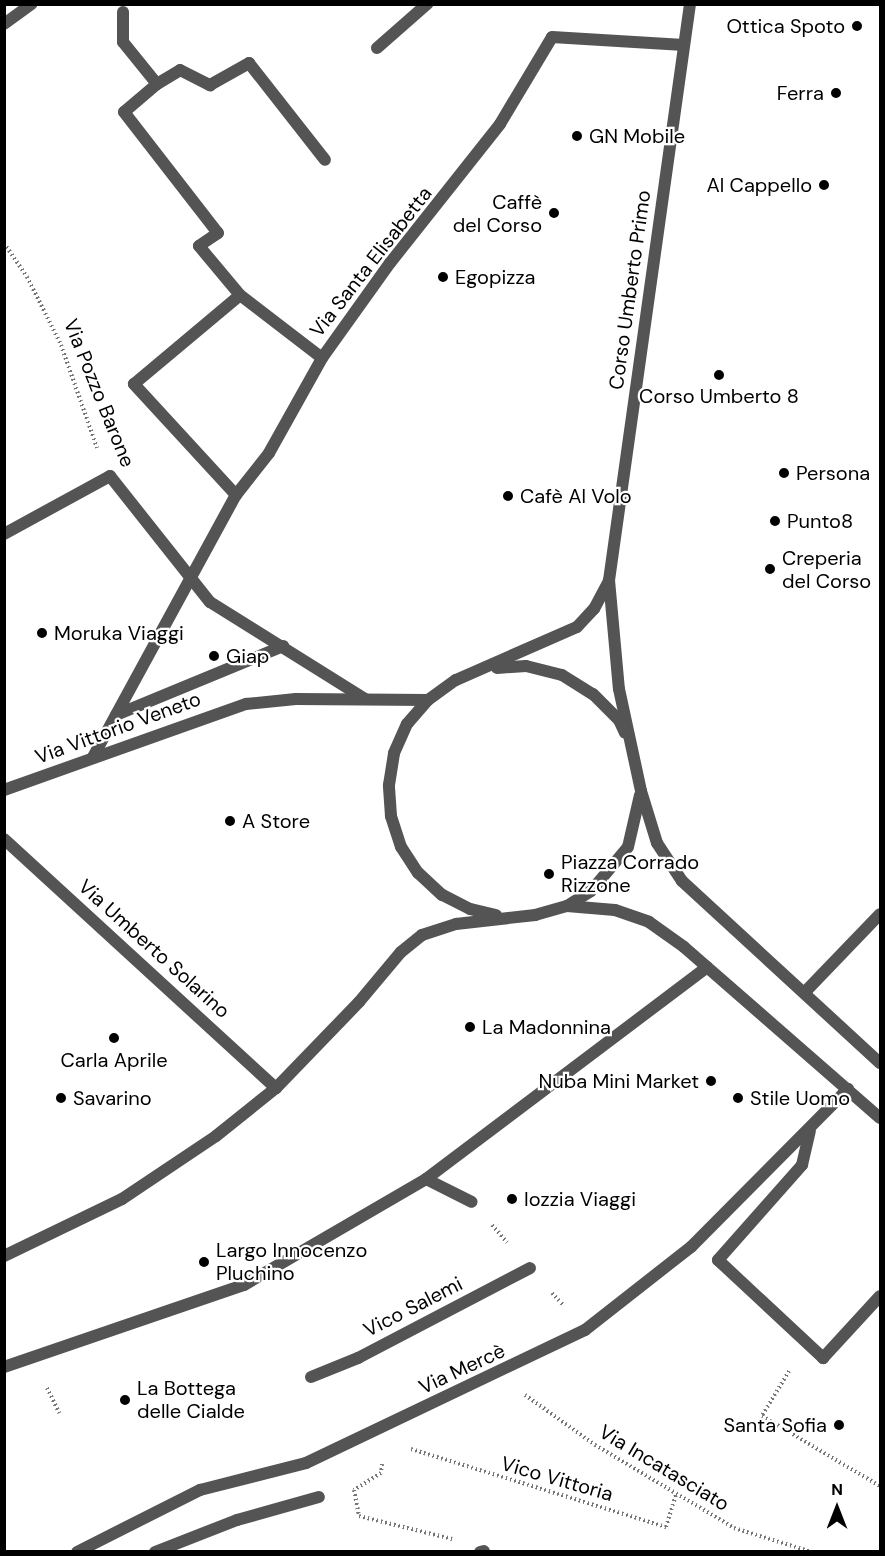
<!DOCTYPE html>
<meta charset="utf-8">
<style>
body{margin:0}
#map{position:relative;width:885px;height:1556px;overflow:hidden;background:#fff;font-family:"DM Sans",sans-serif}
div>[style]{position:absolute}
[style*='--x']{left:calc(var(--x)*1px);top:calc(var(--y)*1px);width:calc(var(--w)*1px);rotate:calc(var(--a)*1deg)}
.path>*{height:4px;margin-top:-2px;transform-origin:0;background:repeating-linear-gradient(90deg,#767676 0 1.5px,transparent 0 4.5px)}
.service>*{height:12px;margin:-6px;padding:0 6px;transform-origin:6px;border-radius:6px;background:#545454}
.pedestrian>*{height:12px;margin:-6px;padding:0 6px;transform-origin:6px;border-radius:6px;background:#545454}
.minor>*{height:12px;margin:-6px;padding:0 6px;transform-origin:6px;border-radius:6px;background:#545454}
.tertiary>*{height:12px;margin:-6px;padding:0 6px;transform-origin:6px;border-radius:6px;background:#545454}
.dots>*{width:16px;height:16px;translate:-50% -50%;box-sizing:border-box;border:3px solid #fff;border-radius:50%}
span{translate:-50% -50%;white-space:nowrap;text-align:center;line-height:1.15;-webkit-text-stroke:4.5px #fff;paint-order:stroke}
.poi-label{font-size:20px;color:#000}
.right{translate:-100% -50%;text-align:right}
.left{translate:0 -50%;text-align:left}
.street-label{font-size:20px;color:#000}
.frame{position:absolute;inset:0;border:6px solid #000;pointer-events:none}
.north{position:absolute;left:807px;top:1478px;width:60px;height:60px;-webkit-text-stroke:4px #fff;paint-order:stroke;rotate:0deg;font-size:16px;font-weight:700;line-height:24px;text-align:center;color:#000}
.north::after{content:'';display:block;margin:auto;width:21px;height:27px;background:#000;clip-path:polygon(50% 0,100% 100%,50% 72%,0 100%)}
</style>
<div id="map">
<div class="path">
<i style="--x:4;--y:243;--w:41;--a:55.9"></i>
<i style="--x:27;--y:277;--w:76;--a:63.4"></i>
<i style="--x:61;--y:345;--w:109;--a:70.7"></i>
<i style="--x:492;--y:1225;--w:23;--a:49"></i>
<i style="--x:552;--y:1293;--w:16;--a:47"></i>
<i style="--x:789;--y:1371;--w:52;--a:121"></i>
<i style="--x:762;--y:1416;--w:137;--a:30.7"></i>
<i style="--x:47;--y:1388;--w:28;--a:64"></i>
<i style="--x:525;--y:1395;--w:86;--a:35.5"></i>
<i style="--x:595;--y:1445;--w:162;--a:30.8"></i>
<i style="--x:734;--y:1528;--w:82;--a:17.1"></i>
<i style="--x:411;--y:1449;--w:267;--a:17"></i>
<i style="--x:666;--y:1527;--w:34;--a:-73"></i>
<i style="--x:382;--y:1464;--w:9;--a:96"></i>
<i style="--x:381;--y:1473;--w:32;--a:148"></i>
<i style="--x:354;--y:1490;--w:26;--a:79"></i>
<i style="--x:359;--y:1516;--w:96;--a:13.9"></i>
</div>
<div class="service">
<i style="--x:116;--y:715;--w:181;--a:-22.4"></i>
</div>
<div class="pedestrian">
<i style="--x:123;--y:12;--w:30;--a:90"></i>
<i style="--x:123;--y:42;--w:54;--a:51"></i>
<i style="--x:157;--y:84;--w:43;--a:139.7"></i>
<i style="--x:124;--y:112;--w:153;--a:52.2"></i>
<i style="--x:218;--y:233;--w:23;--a:146"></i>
<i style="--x:199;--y:246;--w:64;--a:50.1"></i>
<i style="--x:377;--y:48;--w:67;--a:-41.3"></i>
<i style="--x:157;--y:84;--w:27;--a:-31"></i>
<i style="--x:180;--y:70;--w:34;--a:27"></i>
<i style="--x:210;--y:85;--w:45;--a:-29.4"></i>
<i style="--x:249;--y:63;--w:123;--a:51.9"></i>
<i style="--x:390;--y:263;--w:177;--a:-51.6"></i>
<i style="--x:500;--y:124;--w:101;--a:-59.1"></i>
<i style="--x:552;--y:37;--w:132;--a:3.5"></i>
<i style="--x:426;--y:1179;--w:51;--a:26.6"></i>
<i style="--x:718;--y:1260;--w:127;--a:-48.5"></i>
<i style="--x:802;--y:1165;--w:35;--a:-77"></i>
<i style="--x:4;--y:1367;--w:254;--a:-18.9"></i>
<i style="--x:244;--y:1285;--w:211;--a:-30.2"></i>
<i style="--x:426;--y:1179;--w:352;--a:-37"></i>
<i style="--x:311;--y:1377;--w:51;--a:-22"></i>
<i style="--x:358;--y:1358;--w:194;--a:-27.6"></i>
<i style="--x:155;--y:1552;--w:88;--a:-21.3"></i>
<i style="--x:237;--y:1520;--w:85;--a:-15.7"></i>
<i style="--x:480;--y:1552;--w:4;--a:-14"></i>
</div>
<div class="minor">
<i style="--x:4;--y:24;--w:34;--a:-36"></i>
<i style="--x:236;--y:495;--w:151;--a:-132.6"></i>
<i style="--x:134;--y:384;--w:138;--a:-40"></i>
<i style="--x:240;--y:295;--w:103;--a:37.5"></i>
<i style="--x:4;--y:534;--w:121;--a:-28.7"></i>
<i style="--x:110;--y:476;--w:161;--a:51.6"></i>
<i style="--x:210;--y:602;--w:183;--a:32"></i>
<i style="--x:93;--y:757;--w:298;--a:-61.4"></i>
<i style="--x:236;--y:495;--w:53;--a:-51.8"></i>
<i style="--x:269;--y:453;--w:109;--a:-60.8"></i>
<i style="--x:322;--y:358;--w:117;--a:-54.4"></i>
<i style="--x:4;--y:839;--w:369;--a:42.5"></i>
<i style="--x:805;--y:992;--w:108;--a:-46.1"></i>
<i style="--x:718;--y:1260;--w:144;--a:43"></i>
<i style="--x:823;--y:1358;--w:84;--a:-47.4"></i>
<i style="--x:77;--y:1552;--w:138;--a:-26.8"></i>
<i style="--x:200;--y:1490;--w:109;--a:-14.3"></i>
<i style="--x:306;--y:1463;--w:309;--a:-25.5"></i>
<i style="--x:585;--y:1330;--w:135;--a:-38.1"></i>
<i style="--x:691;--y:1247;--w:223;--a:-45.2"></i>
</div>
<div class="tertiary">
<i style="--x:690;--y:4;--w:582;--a:98"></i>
<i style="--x:609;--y:580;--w:109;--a:84.8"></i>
<i style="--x:619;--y:689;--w:104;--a:77.8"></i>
<i style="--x:641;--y:791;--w:54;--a:72.9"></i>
<i style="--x:657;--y:843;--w:45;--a:56.7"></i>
<i style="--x:682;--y:881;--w:269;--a:42.6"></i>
<i style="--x:497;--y:668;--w:29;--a:-4"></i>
<i style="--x:526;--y:666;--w:37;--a:14"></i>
<i style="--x:562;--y:675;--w:36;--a:32"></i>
<i style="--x:593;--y:694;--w:37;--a:45"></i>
<i style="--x:619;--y:720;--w:14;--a:65"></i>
<i style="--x:4;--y:790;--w:257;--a:-19.6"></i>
<i style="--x:246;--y:704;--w:50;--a:-5.7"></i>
<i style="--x:296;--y:699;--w:132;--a:0.4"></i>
<i style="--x:567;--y:906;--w:48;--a:4.8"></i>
<i style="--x:615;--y:910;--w:36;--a:19"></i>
<i style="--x:649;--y:922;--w:43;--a:35.5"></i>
<i style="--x:684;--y:947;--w:260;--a:41.1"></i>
<i style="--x:496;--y:915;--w:27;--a:-167"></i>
<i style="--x:470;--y:909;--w:31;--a:-153"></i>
<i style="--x:442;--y:895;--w:33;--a:-137"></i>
<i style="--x:418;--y:873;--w:31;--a:-123"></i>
<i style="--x:401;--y:847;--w:33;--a:-108"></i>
<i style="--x:391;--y:816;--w:31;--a:-94"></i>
<i style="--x:389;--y:785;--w:32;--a:-81"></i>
<i style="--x:394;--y:753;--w:32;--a:-66"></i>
<i style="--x:407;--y:724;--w:32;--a:-49"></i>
<i style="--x:428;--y:700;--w:34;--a:-36"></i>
<i style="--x:456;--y:680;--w:132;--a:-23.7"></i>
<i style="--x:577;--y:627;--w:25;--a:-47"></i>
<i style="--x:594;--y:609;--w:32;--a:-62"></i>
<i style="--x:4;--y:1256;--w:131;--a:-25.8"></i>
<i style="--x:122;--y:1199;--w:113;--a:-33.8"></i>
<i style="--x:216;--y:1136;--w:77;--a:-38.7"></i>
<i style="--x:276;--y:1088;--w:120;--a:-46"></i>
<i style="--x:359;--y:1002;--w:65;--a:-50"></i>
<i style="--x:401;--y:952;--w:27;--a:-39"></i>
<i style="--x:422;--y:935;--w:36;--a:-18"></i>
<i style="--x:456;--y:924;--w:80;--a:-6.5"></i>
<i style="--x:535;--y:915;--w:33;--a:-16"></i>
<i style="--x:567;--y:906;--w:28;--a:-32"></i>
<i style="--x:591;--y:891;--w:57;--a:-49.9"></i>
<i style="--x:628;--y:847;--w:53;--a:-77"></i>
</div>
<div class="dots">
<i style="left:857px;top:26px;background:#000"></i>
<i style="left:836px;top:93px;background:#000"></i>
<i style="left:577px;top:136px;background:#000"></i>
<i style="left:824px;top:185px;background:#000"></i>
<i style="left:554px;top:213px;background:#000"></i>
<i style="left:443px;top:277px;background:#000"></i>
<i style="left:719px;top:375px;background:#000"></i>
<i style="left:784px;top:473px;background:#000"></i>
<i style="left:508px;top:496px;background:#000"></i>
<i style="left:775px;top:521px;background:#000"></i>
<i style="left:770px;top:569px;background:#000"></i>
<i style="left:42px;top:633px;background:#000"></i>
<i style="left:214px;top:656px;background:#000"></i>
<i style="left:230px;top:821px;background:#000"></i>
<i style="left:549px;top:874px;background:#000"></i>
<i style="left:470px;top:1027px;background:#000"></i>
<i style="left:114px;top:1038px;background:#000"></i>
<i style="left:711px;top:1081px;background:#000"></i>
<i style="left:61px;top:1098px;background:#000"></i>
<i style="left:738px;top:1098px;background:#000"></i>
<i style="left:512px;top:1199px;background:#000"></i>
<i style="left:204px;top:1262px;background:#000"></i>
<i style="left:125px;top:1400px;background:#000"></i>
<i style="left:839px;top:1425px;background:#000"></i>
</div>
<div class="poi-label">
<span class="right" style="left:845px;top:26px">Ottica Spoto</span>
<span class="right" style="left:824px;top:93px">Ferra</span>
<span class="left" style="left:589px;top:136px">GN Mobile</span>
<span class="right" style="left:812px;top:185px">Al Cappello</span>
<span class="right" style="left:542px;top:214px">Caffè<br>del Corso</span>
<span class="left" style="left:455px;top:277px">Egopizza</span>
<span style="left:719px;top:396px">Corso Umberto 8</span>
<span class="left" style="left:796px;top:473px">Persona</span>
<span class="left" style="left:520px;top:496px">Cafè Al Volo</span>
<span class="left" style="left:787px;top:521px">Punto8</span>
<span class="left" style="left:782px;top:570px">Creperia<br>del Corso</span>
<span class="left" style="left:54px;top:633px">Moruka Viaggi</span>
<span class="left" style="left:226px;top:656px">Giap</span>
<span class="left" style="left:242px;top:821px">A Store</span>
<span class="left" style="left:561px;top:874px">Piazza Corrado<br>Rizzone</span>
<span class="left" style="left:482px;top:1027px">La Madonnina</span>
<span style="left:114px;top:1060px">Carla Aprile</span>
<span class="right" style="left:699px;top:1081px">Nuba Mini Market</span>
<span class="left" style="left:73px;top:1098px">Savarino</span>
<span class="left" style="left:750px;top:1098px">Stile Uomo</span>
<span class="left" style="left:524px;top:1199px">Iozzia Viaggi</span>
<span class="left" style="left:216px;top:1262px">Largo Innocenzo<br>Pluchino</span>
<span class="left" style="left:137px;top:1400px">La Bottega<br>delle Cialde</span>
<span class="right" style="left:827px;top:1425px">Santa Sofia</span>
</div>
<div class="street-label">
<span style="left:371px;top:262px;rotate:-52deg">Via Santa Elisabetta</span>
<span style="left:630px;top:290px;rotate:-82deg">Corso Umberto Primo</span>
<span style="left:99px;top:393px;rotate:68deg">Via Pozzo Barone</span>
<span style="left:118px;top:728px;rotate:-20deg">Via Vittorio Veneto</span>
<span style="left:154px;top:949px;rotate:42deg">Via Umberto Solarino</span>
<span style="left:413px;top:1307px;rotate:-27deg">Vico Salemi</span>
<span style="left:462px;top:1369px;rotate:-25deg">Via Mercè</span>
<span style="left:664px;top:1468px;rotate:31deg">Via Incatasciato</span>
<span style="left:557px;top:1479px;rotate:16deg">Vico Vittoria</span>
</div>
<div class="frame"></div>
<div class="north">N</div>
</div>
